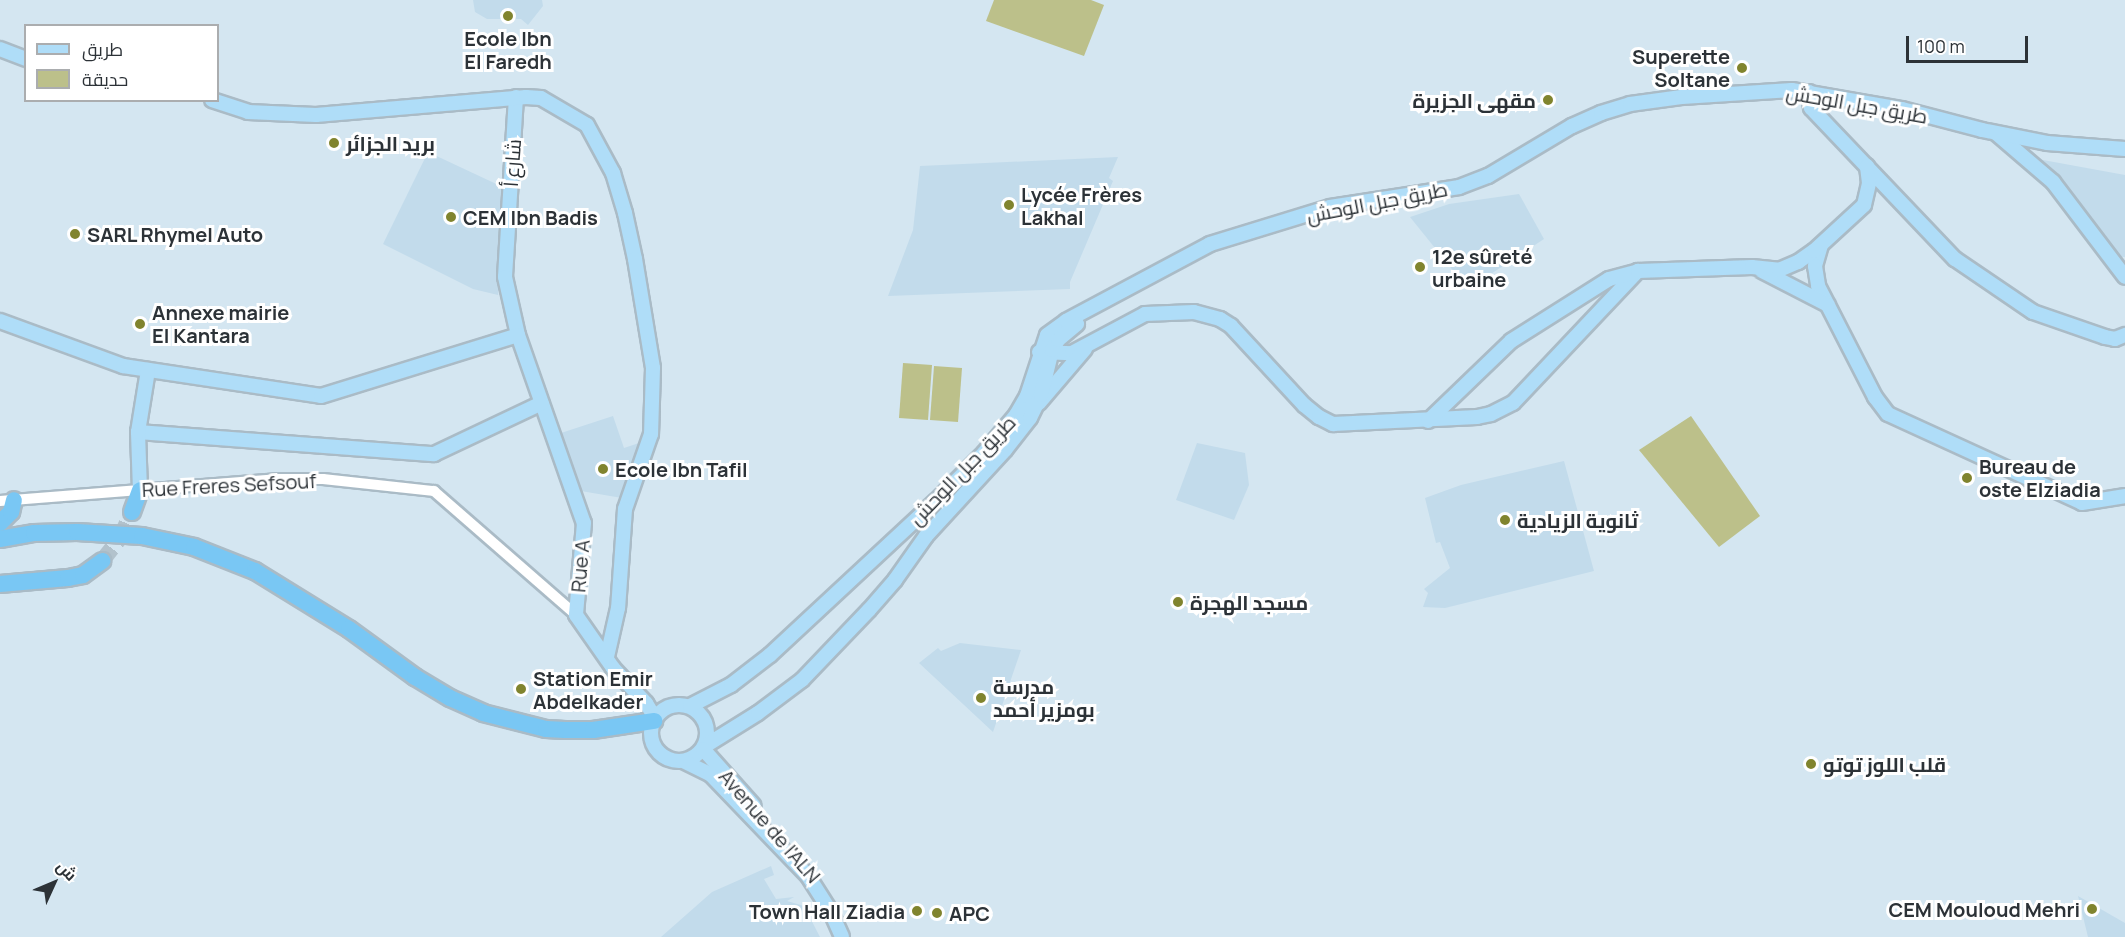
<!DOCTYPE html>
<meta charset="utf-8">
<style>
body{margin:0}
#map{position:relative;width:2125px;height:937px;overflow:hidden;background:#d4e6f1;font-family:Manrope,Cairo,sans-serif}
div>[style]{position:absolute}
[style*='--x']{left:calc(var(--x)*1px);top:calc(var(--y)*1px);width:calc(var(--w)*1px);rotate:calc(var(--a)*1deg)}
.built>*{inset:0;background:#c2dbeb}
.green>*{inset:0;background:#bcc08a}
.highway-tunnel>*{height:16px;margin-top:-8px;transform-origin:0;background:repeating-linear-gradient(90deg,#b2c2cc 0 16px,transparent 0 24px)}
.roads{filter:drop-shadow(2px 0 #aabbc6) drop-shadow(-2px 0 #aabbc6) drop-shadow(0 2px #aabbc6) drop-shadow(0 -2px #aabbc6)}
.minor>*{height:10px;margin:-5px;padding:0 5px;transform-origin:5px;border-radius:5px;background:#fff}
.major>*{height:14px;margin:-7px;padding:0 7px;transform-origin:7px;border-radius:7px;background:#afddf8}
.major>.ring{margin:-7px;padding:0;box-sizing:content-box;background:none;border:14px solid #afddf8;border-radius:50%}
.highway>*{height:16px;margin:-8px;padding:0 8px;transform-origin:8px;border-radius:8px;background:#79c7f4}
.dots>*{width:16px;height:16px;translate:-50% -50%;box-sizing:border-box;border:3px solid #fff;border-radius:50%}
span{translate:-50% -50%;white-space:nowrap;text-align:center;line-height:1.15;-webkit-text-stroke:6px #fff;paint-order:stroke}
.poi-label{font-size:20px;color:#2c3237;font-weight:700}
.right{translate:-100% -50%;text-align:right}
.left{translate:0 -50%;text-align:left}
.street-label{font-size:20px;color:#2c3237}
.legend{position:absolute;left:24px;top:24px;width:195px;height:78px;box-sizing:border-box;background:#fff;border:2px solid #abadaf;margin:0;padding:8px 10px;list-style:none;font-size:18px;color:#2c3237}
.legend li{display:flex;align-items:center;gap:12px;height:30px}
.legend b{width:30px;border:2px solid #abadaf}
.north{position:absolute;left:24px;top:853px;width:60px;height:60px;-webkit-text-stroke:4px #fff;paint-order:stroke;rotate:46deg;font-size:16px;font-weight:700;line-height:24px;text-align:center;color:#2c3237}
.north::after{content:'';display:block;margin:auto;width:21px;height:27px;background:#2c3237;clip-path:polygon(50% 0,100% 100%,50% 72%,0 100%)}
.scale{position:absolute;left:1906px;top:36px;width:122px;height:27px;box-sizing:border-box;border:3px solid #2c3237;border-top:0;padding-left:8px;font-size:18px;line-height:21px;white-space:nowrap;color:#2c3237;-webkit-text-stroke:4px #fff;paint-order:stroke}
</style>
<div id="map">
<div class="built">
<i style="clip-path:polygon(473px 0,542px 0,543px 6px,528px 25px,521px 19px,487px 19px,475px 12px)"></i>
<i style="clip-path:polygon(428px 152px,507px 189px,498px 295px,473px 289px,383px 244px)"></i>
<i style="clip-path:polygon(1118px 157px,1109px 178px,1113px 181px,1070px 282px,1070px 289px,888px 296px,913px 230px,920px 166px)"></i>
<i style="clip-path:polygon(2032px 158px,2125px 175px,2125px 257px,2118px 257px)"></i>
<i style="clip-path:polygon(1519px 194px,1544px 239px,1468px 289px,1410px 217px,1449px 204px)"></i>
<i style="clip-path:polygon(613px 416px,624px 448px,639px 443px,641px 448px,622px 498px,581px 491px,561px 433px)"></i>
<i style="clip-path:polygon(1197px 443px,1245px 453px,1249px 485px,1234px 520px,1176px 500px)"></i>
<i style="clip-path:polygon(1564px 461px,1594px 571px,1445px 608px,1423px 607px,1428px 593px,1424px 589px,1450px 568px,1440px 542px,1436px 543px,1425px 498px,1461px 485px)"></i>
<i style="clip-path:polygon(960px 643px,1021px 650px,993px 732px,919px 663px,938px 648px,941px 651px)"></i>
<i style="clip-path:polygon(771px 866px,774px 875px,764px 879px,776px 899px,794px 897px,787px 901px,804px 906px,820px 937px,661px 937px,712px 892px)"></i>
<i style="clip-path:polygon(2078px 896px,2125px 923px,2125px 937px,2088px 937px)"></i>
</div>
<div class="green">
<i style="clip-path:polygon(994px 0,1091px 0,1104px 5px,1084px 56px,986px 21px)"></i>
<i style="clip-path:polygon(903px 363px,932px 365px,928px 420px,899px 418px)"></i>
<i style="clip-path:polygon(934px 366px,962px 368px,958px 422px,930px 420px)"></i>
<i style="clip-path:polygon(1691px 416px,1760px 516px,1719px 547px,1639px 450px)"></i>
</div>
<div class="highway-tunnel">
<i style="--x:102;--y:561;--w:29;--a:-52"></i>
<i style="--x:120;--y:538;--w:29;--a:-65"></i>
</div>
<div class="roads">
<div class="minor">
<i style="--x:0;--y:501;--w:280;--a:-4.5"></i>
<i style="--x:279;--y:479;--w:44;--a:0"></i>
<i style="--x:323;--y:479;--w:112;--a:6.2"></i>
<i style="--x:434;--y:491;--w:189;--a:41.1"></i>
</div>
<div class="major">
<i style="--x:0;--y:49;--w:28;--a:21"></i>
<i style="--x:1809;--y:92;--w:16;--a:83"></i>
<i style="--x:1811;--y:108;--w:209;--a:46.4"></i>
<i style="--x:1955;--y:259;--w:94;--a:34.2"></i>
<i style="--x:2033;--y:312;--w:76;--a:19.1"></i>
<i style="--x:2105;--y:337;--w:10;--a:11"></i>
<i style="--x:2115;--y:339;--w:11;--a:-22"></i>
<i style="--x:516;--y:97;--w:180;--a:93.5"></i>
<i style="--x:505;--y:277;--w:59;--a:77.4"></i>
<i style="--x:518;--y:335;--w:199;--a:70.7"></i>
<i style="--x:584;--y:523;--w:92;--a:95"></i>
<i style="--x:576;--y:615;--w:65;--a:55.1"></i>
<i style="--x:613;--y:668;--w:48;--a:46.7"></i>
<i style="--x:646;--y:703;--w:17;--a:59"></i>
<i style="--x:212;--y:100;--w:38;--a:18"></i>
<i style="--x:248;--y:112;--w:68;--a:2.5"></i>
<i style="--x:316;--y:115;--w:211;--a:-4.9"></i>
<i style="--x:526;--y:97;--w:15;--a:4"></i>
<i style="--x:541;--y:98;--w:53;--a:30.4"></i>
<i style="--x:587;--y:125;--w:55;--a:61.6"></i>
<i style="--x:613;--y:173;--w:42;--a:73.3"></i>
<i style="--x:625;--y:213;--w:47;--a:77.7"></i>
<i style="--x:635;--y:259;--w:110;--a:80.6"></i>
<i style="--x:653;--y:368;--w:66;--a:91.7"></i>
<i style="--x:651;--y:434;--w:79;--a:109.1"></i>
<i style="--x:625;--y:509;--w:99;--a:94"></i>
<i style="--x:618;--y:608;--w:50;--a:102.7"></i>
<i style="--x:1997;--y:134;--w:74;--a:40.6"></i>
<i style="--x:2053;--y:182;--w:119;--a:52.8"></i>
<i style="--x:1821;--y:245;--w:22;--a:106"></i>
<i style="--x:1815;--y:266;--w:20;--a:81"></i>
<i style="--x:1818;--y:286;--w:125;--a:62.8"></i>
<i style="--x:1875;--y:397;--w:21;--a:53"></i>
<i style="--x:1888;--y:414;--w:213;--a:24.6"></i>
<i style="--x:2082;--y:503;--w:44;--a:-9.2"></i>
<i style="--x:1762;--y:271;--w:74;--a:27.3"></i>
<i style="--x:0;--y:321;--w:131;--a:20.1"></i>
<i style="--x:123;--y:366;--w:200;--a:8.6"></i>
<i style="--x:321;--y:396;--w:206;--a:-17.2"></i>
<i style="--x:1039;--y:352;--w:33;--a:2"></i>
<i style="--x:1072;--y:353;--w:83;--a:-28.1"></i>
<i style="--x:1145;--y:314;--w:49;--a:-2.3"></i>
<i style="--x:1194;--y:312;--w:27;--a:15"></i>
<i style="--x:1220;--y:319;--w:13;--a:32"></i>
<i style="--x:1231;--y:326;--w:108;--a:47.3"></i>
<i style="--x:1304;--y:405;--w:19;--a:39"></i>
<i style="--x:1319;--y:417;--w:16;--a:27"></i>
<i style="--x:1333;--y:424;--w:144;--a:-2.8"></i>
<i style="--x:1477;--y:417;--w:14;--a:-12"></i>
<i style="--x:1491;--y:414;--w:25;--a:-27"></i>
<i style="--x:1513;--y:403;--w:182;--a:-46.6"></i>
<i style="--x:1039;--y:403;--w:71;--a:-49.6"></i>
<i style="--x:1428;--y:421;--w:115;--a:-43.9"></i>
<i style="--x:1511;--y:341;--w:116;--a:-32.3"></i>
<i style="--x:1609;--y:279;--w:30;--a:-15"></i>
<i style="--x:1638;--y:271;--w:114;--a:-2"></i>
<i style="--x:1752;--y:267;--w:27;--a:6"></i>
<i style="--x:1779;--y:270;--w:21;--a:-23"></i>
<i style="--x:1798;--y:262;--w:19;--a:-35"></i>
<i style="--x:1814;--y:251;--w:68;--a:-42.6"></i>
<i style="--x:1864;--y:205;--w:23;--a:-77"></i>
<i style="--x:1869;--y:183;--w:17;--a:-97"></i>
<i style="--x:138;--y:432;--w:297;--a:4.3"></i>
<i style="--x:434;--y:454;--w:119;--a:-25.3"></i>
<i style="--x:140;--y:490;--w:58;--a:-92"></i>
<i style="--x:138;--y:432;--w:63;--a:-80.8"></i>
<i class="ring" style="left:651px;top:705px;width:42px;height:42px"></i>
<i style="--x:690;--y:706;--w:46;--a:-27.1"></i>
<i style="--x:731;--y:685;--w:49;--a:-37.6"></i>
<i style="--x:770;--y:655;--w:226;--a:-42.9"></i>
<i style="--x:936;--y:501;--w:68;--a:-45"></i>
<i style="--x:984;--y:453;--w:50;--a:-49.9"></i>
<i style="--x:1016;--y:415;--w:22;--a:-60"></i>
<i style="--x:1027;--y:396;--w:64;--a:-71.8"></i>
<i style="--x:1047;--y:335;--w:24;--a:-36"></i>
<i style="--x:1066;--y:321;--w:163;--a:-28.1"></i>
<i style="--x:1210;--y:244;--w:126;--a:-17.1"></i>
<i style="--x:1330;--y:207;--w:131;--a:-8.8"></i>
<i style="--x:1459;--y:187;--w:31;--a:-21"></i>
<i style="--x:1488;--y:176;--w:98;--a:-30.8"></i>
<i style="--x:1572;--y:126;--w:32;--a:-24"></i>
<i style="--x:1601;--y:113;--w:30;--a:-17"></i>
<i style="--x:1630;--y:104;--w:52;--a:-7.7"></i>
<i style="--x:1682;--y:97;--w:110;--a:-3.6"></i>
<i style="--x:1792;--y:90;--w:112;--a:9.8"></i>
<i style="--x:1902;--y:109;--w:83;--a:14.7"></i>
<i style="--x:1982;--y:130;--w:66;--a:11.3"></i>
<i style="--x:2047;--y:143;--w:78;--a:4.4"></i>
<i style="--x:705;--y:746;--w:62;--a:-31.9"></i>
<i style="--x:758;--y:713;--w:55;--a:-36.9"></i>
<i style="--x:802;--y:680;--w:97;--a:-46.3"></i>
<i style="--x:869;--y:610;--w:40;--a:-49"></i>
<i style="--x:895;--y:580;--w:54;--a:-54.8"></i>
<i style="--x:926;--y:536;--w:117;--a:-47.4"></i>
<i style="--x:1005;--y:450;--w:41;--a:-52"></i>
<i style="--x:1030;--y:418;--w:25;--a:-64"></i>
<i style="--x:1041;--y:395;--w:46;--a:-76.3"></i>
<i style="--x:1052;--y:350;--w:12;--a:-59"></i>
<i style="--x:1058;--y:340;--w:25;--a:-40"></i>
<i style="--x:703;--y:749;--w:76;--a:48.2"></i>
<i style="--x:683;--y:761;--w:30;--a:26"></i>
<i style="--x:710;--y:774;--w:141;--a:46.1"></i>
<i style="--x:808;--y:876;--w:43;--a:57.4"></i>
<i style="--x:831;--y:912;--w:27;--a:66"></i>
</div>
<div class="highway">
<i style="--x:132;--y:512;--w:23;--a:-70"></i>
<i style="--x:0;--y:523;--w:16;--a:-45"></i>
<i style="--x:11;--y:512;--w:12;--a:-76"></i>
<i style="--x:0;--y:539;--w:35;--a:-10"></i>
<i style="--x:34;--y:533;--w:43;--a:-1.3"></i>
<i style="--x:77;--y:532;--w:65;--a:3.5"></i>
<i style="--x:142;--y:536;--w:53;--a:11.9"></i>
<i style="--x:194;--y:547;--w:66;--a:21.5"></i>
<i style="--x:255;--y:571;--w:110;--a:31.7"></i>
<i style="--x:349;--y:629;--w:82;--a:36"></i>
<i style="--x:415;--y:677;--w:41;--a:31"></i>
<i style="--x:450;--y:698;--w:36;--a:24"></i>
<i style="--x:483;--y:713;--w:65;--a:14.3"></i>
<i style="--x:546;--y:729;--w:19;--a:3"></i>
<i style="--x:565;--y:730;--w:28;--a:0"></i>
<i style="--x:593;--y:730;--w:62;--a:-8.4"></i>
<i style="--x:0;--y:584;--w:68;--a:-5"></i>
<i style="--x:68;--y:578;--w:15;--a:-11"></i>
<i style="--x:83;--y:575;--w:24;--a:-36"></i>
</div>
</div>
<div class="dots">
<i style="left:508px;top:16px;background:#80842e"></i>
<i style="left:1742px;top:68px;background:#80842e"></i>
<i style="left:1548px;top:100px;background:#80842e"></i>
<i style="left:334px;top:143px;background:#80842e"></i>
<i style="left:1009px;top:205px;background:#80842e"></i>
<i style="left:451px;top:217px;background:#80842e"></i>
<i style="left:75px;top:234px;background:#80842e"></i>
<i style="left:1420px;top:267px;background:#80842e"></i>
<i style="left:140px;top:324px;background:#80842e"></i>
<i style="left:603px;top:469px;background:#80842e"></i>
<i style="left:1967px;top:478px;background:#80842e"></i>
<i style="left:1505px;top:520px;background:#80842e"></i>
<i style="left:1178px;top:602px;background:#80842e"></i>
<i style="left:521px;top:689px;background:#80842e"></i>
<i style="left:981px;top:698px;background:#80842e"></i>
<i style="left:1811px;top:764px;background:#80842e"></i>
<i style="left:2092px;top:909px;background:#80842e"></i>
<i style="left:917px;top:911px;background:#80842e"></i>
<i style="left:937px;top:913px;background:#80842e"></i>
</div>
<div class="poi-label">
<span style="left:508px;top:50px">Ecole Ibn<br>El Faredh</span>
<span class="right" style="left:1730px;top:68px">Superette<br>Soltane</span>
<span class="right" style="left:1536px;top:100px">مقهى الجزيرة</span>
<span class="left" style="left:346px;top:143px">بريد الجزائر</span>
<span class="left" style="left:1021px;top:206px">Lycée Frères<br>Lakhal</span>
<span class="left" style="left:463px;top:217px">CEM Ibn Badis</span>
<span class="left" style="left:87px;top:234px">SARL Rhymel Auto</span>
<span class="left" style="left:1432px;top:268px">12e sûreté<br>urbaine</span>
<span class="left" style="left:152px;top:324px">Annexe mairie<br>El Kantara</span>
<span class="left" style="left:1979px;top:478px">Bureau de<br>oste Elziadia</span>
<span class="left" style="left:615px;top:469px">Ecole Ibn Tafil</span>
<span class="left" style="left:1517px;top:520px">ثانوية الزيادية</span>
<span class="left" style="left:1190px;top:602px">مسجد الهجرة</span>
<span class="left" style="left:533px;top:690px">Station Emir<br>Abdelkader</span>
<span class="left" style="left:993px;top:698px">مدرسة<br>بومزير أحمد</span>
<span class="left" style="left:1823px;top:764px">قلب اللوز توتو</span>
<span class="right" style="left:2080px;top:909px">CEM Mouloud Mehri</span>
<span class="right" style="left:905px;top:911px">Town Hall Ziadia</span>
<span class="left" style="left:949px;top:913px">APC</span>
</div>
<div class="street-label">
<span style="left:1857px;top:104px;rotate:10deg">طريق جبل الوحش</span>
<span style="left:512px;top:163px;rotate:-86deg">شارع أ</span>
<span style="left:1377px;top:202px;rotate:-11deg">طريق جبل الوحش</span>
<span style="left:962px;top:470px;rotate:-46deg">طريق جبل الوحش</span>
<span style="left:229px;top:485px;rotate:-3deg">Rue Freres Sefsouf</span>
<span style="left:580px;top:566px;rotate:-85deg">Rue A</span>
<span style="left:770px;top:826px;rotate:49deg">Avenue de l'ALN</span>
</div>
<ul class="legend">
<li><b style="height:8px;background:#afddf8"></b>طريق</li>
<li><b style="height:16px;background:#bcc08a"></b>حديقة</li>
</ul>
<div class="north">ش</div>
<div class="scale">100 m</div>
</div>
